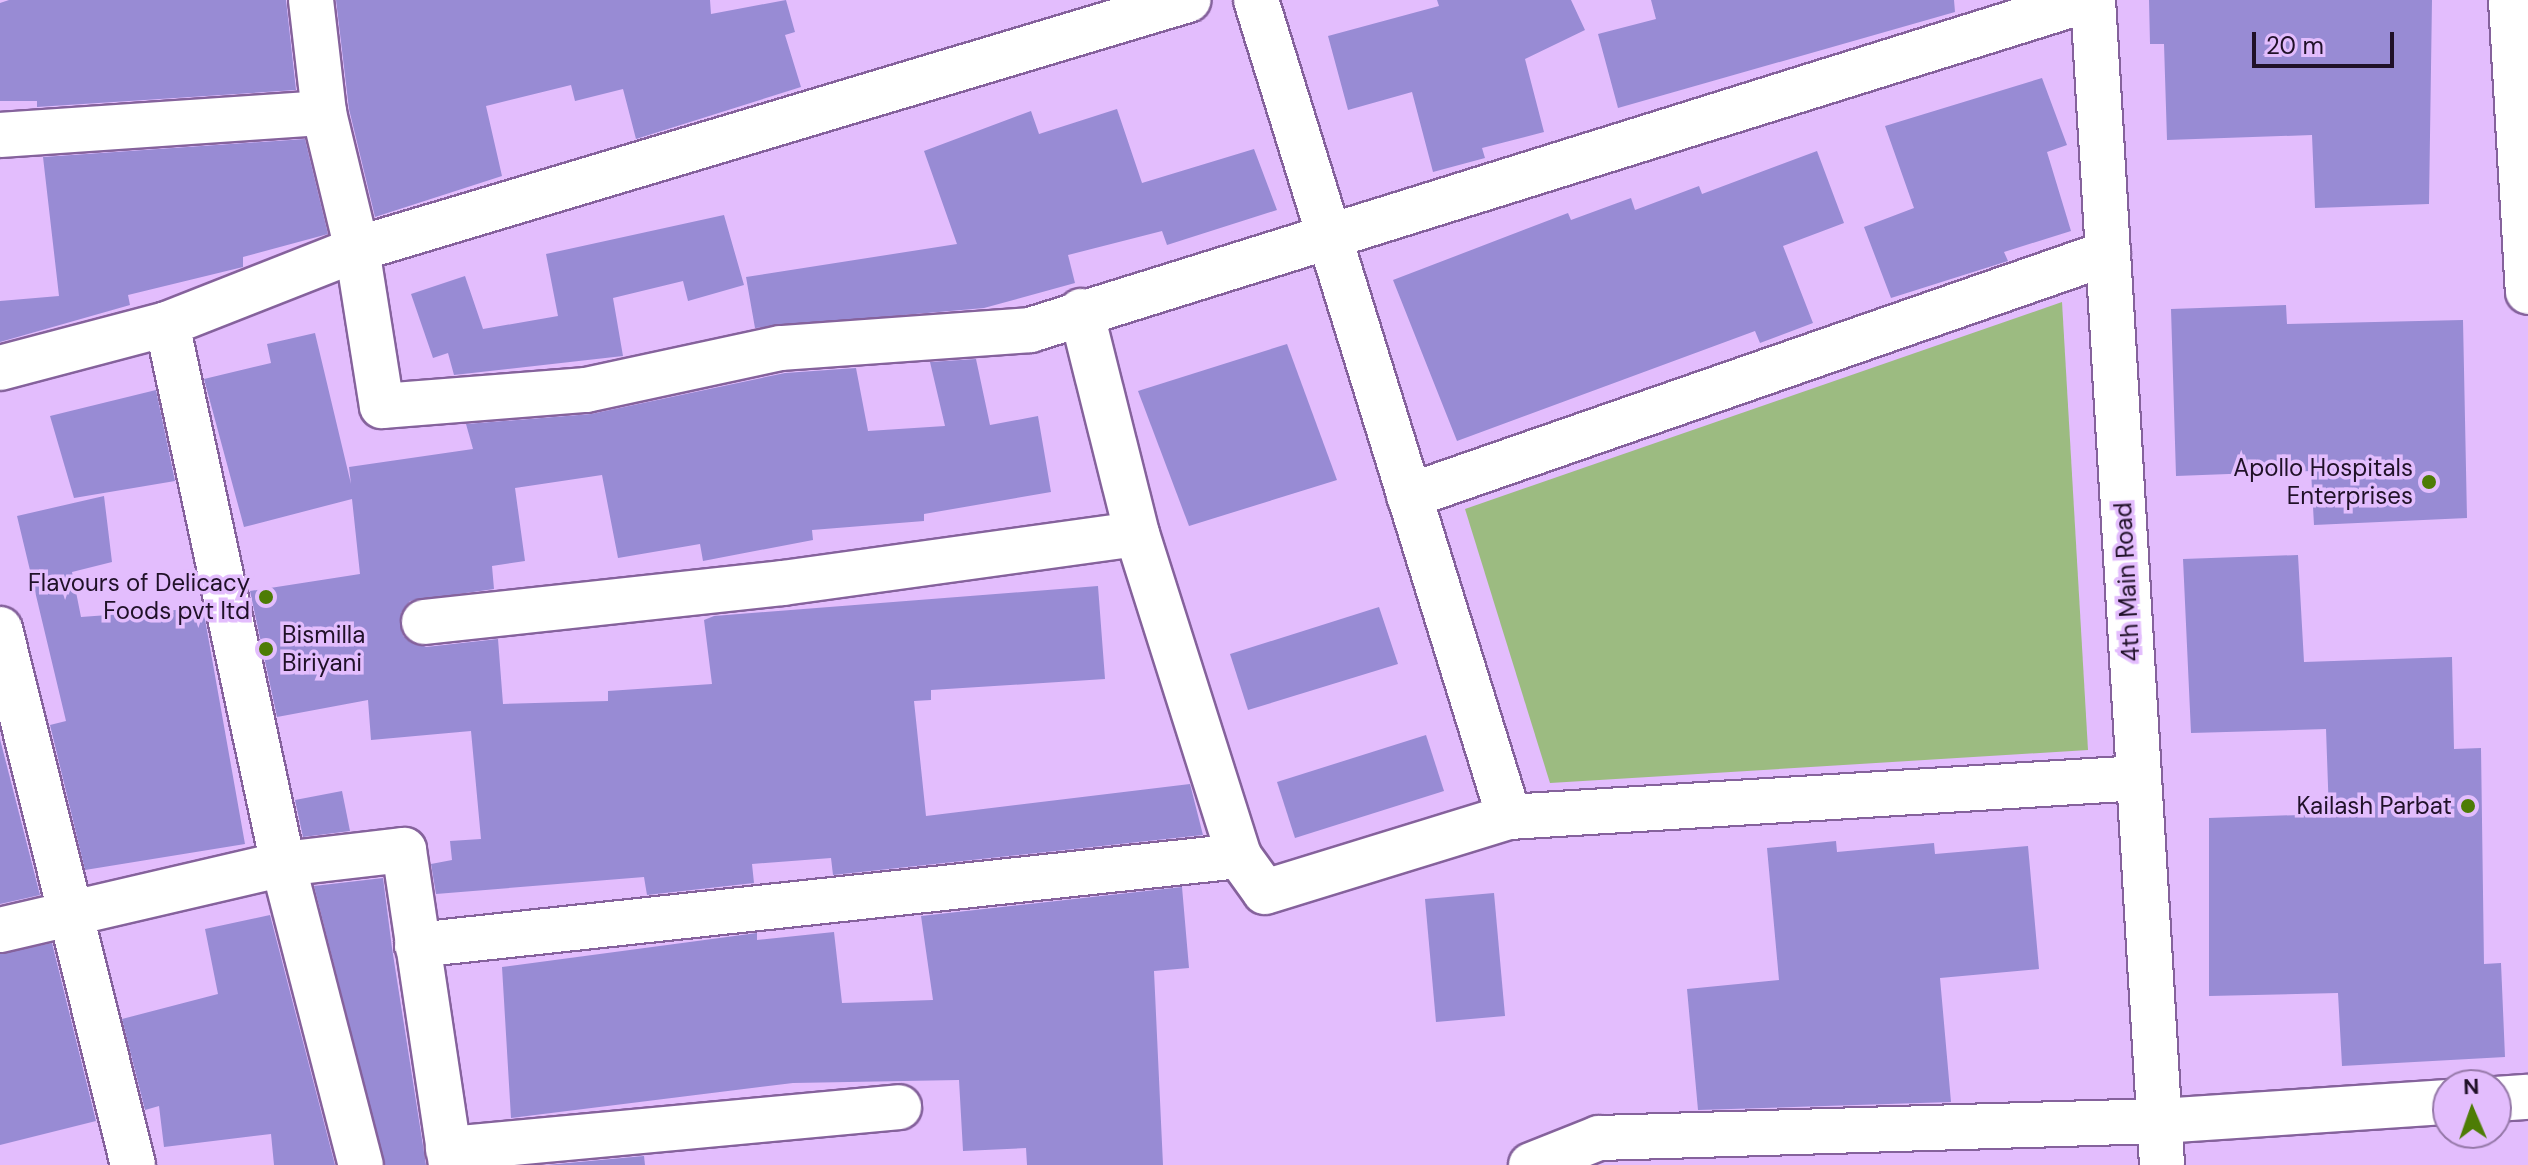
<!DOCTYPE html>
<style>
body{margin:0}
#map{position:relative;width:2528px;height:1165px;overflow:hidden;background:#e3bdfd;font-family:"DM Sans",sans-serif}
div>[style]{position:absolute}
[style*='--x']{left:calc(var(--x)*1px);top:calc(var(--y)*1px);width:calc(var(--w)*1px);rotate:calc(var(--a)*1deg)}
.green>*{inset:0;background:#9cbb81}
.building>*{inset:0;background:#988bd4}
.roads{filter:drop-shadow(2px 0 #85629c) drop-shadow(-2px 0 #85629c) drop-shadow(0 2px #85629c) drop-shadow(0 -2px #85629c)}
.minor>*{height:44px;margin:-22px;padding:0 22px;transform-origin:22px;border-radius:22px;background:#fff}
.dots>*{width:22px;height:22px;translate:-50% -50%;box-sizing:border-box;border:4px solid #e3bdfd;border-radius:50%}
span{translate:-50% -50%;white-space:nowrap;text-align:center;line-height:1.15;-webkit-text-stroke:7px #e3bdfd;paint-order:stroke}
.poi-label{font-size:24px;color:#201128}
.right{translate:-100% -50%;text-align:right}
.left{translate:0 -50%;text-align:left}
.street-label{font-size:24px;color:#201128}
.north{position:absolute;left:2432px;top:1069px;width:80px;height:80px;box-sizing:border-box;background:#e3bdfd;border:2px solid #9578a8;border-radius:50%;rotate:358deg;font-size:22px;font-weight:700;line-height:32px;text-align:center;color:#201128}
.north::after{content:'';display:block;margin:auto;width:28px;height:36px;background:#4d7c05;clip-path:polygon(50% 0,100% 100%,50% 72%,0 100%)}
.scale{position:absolute;left:2252px;top:32px;width:142px;height:36px;box-sizing:border-box;border:4px solid #201128;border-top:0;padding-left:10px;font-size:24px;line-height:28px;white-space:nowrap;color:#201128;-webkit-text-stroke:6px #e3bdfd;paint-order:stroke}
</style>
<div id="map">
<div class="green">
<i style="clip-path:polygon(2062px 302px,2088px 750px,1550px 783px,1465px 509px)"></i>
</div>
<div class="building">
<i style="clip-path:polygon(9px 0,286px 0,296px 90px,37px 107px,37px 101px,0 101px,0 3px)"></i>
<i style="clip-path:polygon(336px 0,710px 0,711px 14px,786px 0,795px 32px,785px 35px,801px 87px,636px 139px,623px 89px,575px 101px,571px 85px,486px 106px,502px 176px,375px 217px,349px 109px)"></i>
<i style="clip-path:polygon(1437px 0,1571px 0,1585px 30px,1525px 59px,1544px 132px,1482px 148px,1485px 158px,1433px 172px,1412px 92px,1348px 110px,1328px 36px,1439px 6px)"></i>
<i style="clip-path:polygon(1651px 0,1954px 0,1955px 12px,1618px 108px,1598px 34px,1656px 19px)"></i>
<i style="clip-path:polygon(2149px 0,2432px 0,2429px 204px,2315px 208px,2312px 135px,2167px 140px,2164px 44px,2150px 44px)"></i>
<i style="clip-path:polygon(2042px 78px,2067px 145px,2047px 152px,2071px 231px,2004px 252px,2008px 261px,1891px 298px,1864px 227px,1914px 208px,1885px 126px)"></i>
<i style="clip-path:polygon(1117px 109px,1142px 183px,1254px 149px,1277px 210px,1167px 245px,1162px 231px,1068px 255px,1075px 283px,984px 308px,755px 328px,746px 277px,957px 244px,924px 151px,1031px 111px,1039px 134px)"></i>
<i style="clip-path:polygon(305px 139px,328px 234px,243px 257px,243px 267px,128px 295px,130px 305px,0 342px,0 301px,59px 296px,43px 157px)"></i>
<i style="clip-path:polygon(1817px 151px,1844px 223px,1783px 246px,1813px 323px,1760px 343px,1755px 331px,1457px 441px,1393px 280px,1568px 213px,1571px 220px,1631px 198px,1635px 210px,1699px 186px,1702px 194px)"></i>
<i style="clip-path:polygon(724px 215px,744px 285px,688px 301px,683px 281px,613px 298px,623px 356px,454px 375px,448px 353px,433px 358px,411px 294px,465px 276px,483px 329px,558px 316px,546px 254px)"></i>
<i style="clip-path:polygon(2286px 305px,2287px 324px,2463px 320px,2467px 518px,2314px 525px,2311px 471px,2176px 476px,2171px 309px)"></i>
<i style="clip-path:polygon(315px 333px,351px 484px,349px 467px,473px 449px,466px 424px,591px 414px,785px 373px,856px 368px,868px 431px,945px 426px,930px 362px,976px 359px,990px 425px,1038px 416px,1051px 492px,924px 514px,924px 521px,812px 530px,813px 540px,703px 561px,700px 544px,618px 558px,602px 475px,515px 488px,525px 561px,492px 566px,494px 589px,410px 601px,401px 613px,403px 636px,426px 647px,498px 639px,503px 704px,608px 701px,608px 691px,712px 684px,704px 620px,714px 616px,1098px 586px,1105px 679px,931px 690px,931px 700px,914px 701px,926px 816px,1190px 784px,1203px 835px,833px 875px,831px 858px,752px 864px,754px 883px,647px 895px,644px 877px,436px 894px,431px 864px,452px 860px,450px 841px,481px 839px,471px 731px,371px 740px,368px 700px,277px 717px,250px 591px,360px 574px,352px 499px,244px 527px,204px 379px,271px 363px,267px 344px)"></i>
<i style="clip-path:polygon(1287px 344px,1337px 480px,1189px 526px,1138px 391px)"></i>
<i style="clip-path:polygon(156px 390px,175px 481px,74px 498px,50px 416px)"></i>
<i style="clip-path:polygon(104px 496px,112px 562px,72px 572px,81px 617px,203px 608px,245px 844px,85px 870px,50px 725px,66px 721px,17px 516px)"></i>
<i style="clip-path:polygon(2298px 555px,2304px 662px,2452px 657px,2454px 749px,2481px 748px,2484px 964px,2501px 963px,2505px 1057px,2342px 1066px,2338px 993px,2209px 996px,2209px 818px,2329px 814px,2326px 729px,2191px 733px,2183px 559px)"></i>
<i style="clip-path:polygon(1379px 607px,1398px 664px,1248px 710px,1230px 654px)"></i>
<i style="clip-path:polygon(1426px 735px,1444px 791px,1295px 838px,1277px 782px)"></i>
<i style="clip-path:polygon(0 739px,40px 895px,0 904px)"></i>
<i style="clip-path:polygon(342px 791px,350px 831px,303px 837px,295px 800px)"></i>
<i style="clip-path:polygon(1836px 841px,1837px 852px,1934px 843px,1935px 854px,2028px 846px,2039px 969px,1940px 978px,1951px 1102px,1698px 1110px,1687px 989px,1779px 980px,1767px 848px)"></i>
<i style="clip-path:polygon(383px 878px,392px 948px,426px 1165px,385px 1165px,314px 886px)"></i>
<i style="clip-path:polygon(1182px 887px,1189px 968px,1154px 971px,1163px 1165px,1027px 1165px,1026px 1148px,963px 1151px,959px 1080px,793px 1083px,511px 1118px,502px 967px,757px 933px,757px 940px,834px 932px,842px 1003px,933px 1000px,921px 916px)"></i>
<i style="clip-path:polygon(1494px 893px,1505px 1016px,1436px 1022px,1425px 899px)"></i>
<i style="clip-path:polygon(270px 915px,335px 1165px,274px 1165px,271px 1134px,164px 1147px,159px 1106px,145px 1110px,122px 1019px,218px 994px,205px 929px)"></i>
<i style="clip-path:polygon(52px 943px,96px 1121px,0 1145px,0 954px)"></i>
<i style="clip-path:polygon(644px 1156px,645px 1165px,546px 1165px)"></i>
</div>
<div class="roads">
<div class="minor">
<i style="--x:311;--y:0;--w:114;--a:83.4"></i>
<i style="--x:324;--y:113;--w:140;--a:76.4"></i>
<i style="--x:357;--y:249;--w:159;--a:81"></i>
<i style="--x:382;--y:406;--w:205;--a:-4.5"></i>
<i style="--x:586;--y:390;--w:199;--a:-12.2"></i>
<i style="--x:781;--y:348;--w:250;--a:-4.1"></i>
<i style="--x:1030;--y:330;--w:1107;--a:-17.34"></i>
<i style="--x:1256;--y:0;--w:855;--a:72.79"></i>
<i style="--x:2093;--y:0;--w:1167;--a:86.61"></i>
<i style="--x:2511;--y:0;--w:292;--a:86.7"></i>
<i style="--x:0;--y:135;--w:325;--a:-3.9"></i>
<i style="--x:1081;--y:311;--w:230;--a:75.9"></i>
<i style="--x:1137;--y:534;--w:338;--a:72.4"></i>
<i style="--x:1239;--y:856;--w:44;--a:54.2"></i>
<i style="--x:1265;--y:892;--w:255;--a:-17.1"></i>
<i style="--x:1509;--y:817;--w:631;--a:-3.54"></i>
<i style="--x:167;--y:324;--w:552;--a:77.88"></i>
<i style="--x:283;--y:864;--w:311;--a:75.5"></i>
<i style="--x:0;--y:368;--w:173;--a:-14.8"></i>
<i style="--x:167;--y:324;--w:204;--a:-21.5"></i>
<i style="--x:357;--y:249;--w:868;--a:-16.68"></i>
<i style="--x:1409;--y:496;--w:740;--a:-19.17"></i>
<i style="--x:424;--y:622;--w:361;--a:-6.2"></i>
<i style="--x:783;--y:583;--w:357;--a:-7.9"></i>
<i style="--x:0;--y:629;--w:552;--a:76.06"></i>
<i style="--x:0;--y:930;--w:291;--a:-13.1"></i>
<i style="--x:283;--y:864;--w:122;--a:-6.6"></i>
<i style="--x:404;--y:850;--w:318;--a:81.5"></i>
<i style="--x:417;--y:945;--w:827;--a:-6.18"></i>
<i style="--x:2496;--y:1099;--w:32;--a:-4"></i>
<i style="--x:448;--y:1149;--w:453;--a:-5.3"></i>
<i style="--x:1531;--y:1165;--w:73;--a:-21.7"></i>
<i style="--x:1599;--y:1138;--w:561;--a:-1.74"></i>
<i style="--x:2160;--y:1121;--w:289;--a:-3.8"></i>
</div>
</div>
<div class="dots">
<i style="left:2429px;top:482px;background:#4d7c05"></i>
<i style="left:266px;top:597px;background:#4d7c05"></i>
<i style="left:266px;top:649px;background:#4d7c05"></i>
<i style="left:2468px;top:806px;background:#4d7c05"></i>
</div>
<div class="poi-label">
<span class="right" style="left:2413px;top:482px">Apollo Hospitals<br>Enterprises</span>
<span class="right" style="left:250px;top:597px">Flavours of Delicacy<br>Foods pvt ltd</span>
<span class="left" style="left:282px;top:649px">Bismilla<br>Biriyani</span>
<span class="right" style="left:2452px;top:806px">Kailash Parbat</span>
</div>
<div class="street-label">
<span style="left:2127px;top:582px;rotate:-93deg">4th Main Road</span>
</div>
<div class="north">N</div>
<div class="scale">20 m</div>
</div>
